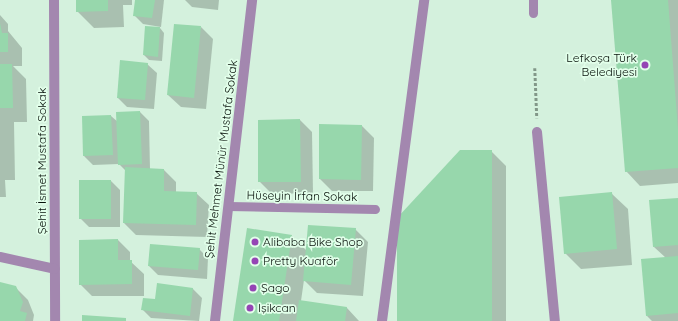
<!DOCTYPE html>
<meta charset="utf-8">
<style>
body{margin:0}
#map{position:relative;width:678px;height:321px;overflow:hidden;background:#d4f1dd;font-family:Quicksand,sans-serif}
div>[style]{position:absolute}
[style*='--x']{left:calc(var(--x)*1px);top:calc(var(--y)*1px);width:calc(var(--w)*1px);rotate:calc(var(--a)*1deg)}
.shadow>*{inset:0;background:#0003}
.building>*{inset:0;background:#97d7ac}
.path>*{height:2.5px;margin-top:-1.25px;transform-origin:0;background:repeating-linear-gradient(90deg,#829788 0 3px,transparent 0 5px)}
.service>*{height:9px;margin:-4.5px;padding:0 4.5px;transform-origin:4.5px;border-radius:4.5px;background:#a387af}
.minor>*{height:10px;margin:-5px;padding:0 5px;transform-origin:5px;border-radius:5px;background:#a387af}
.dots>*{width:11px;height:11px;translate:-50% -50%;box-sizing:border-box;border:2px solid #e2ffea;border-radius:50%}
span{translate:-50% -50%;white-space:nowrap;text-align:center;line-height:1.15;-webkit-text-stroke:3.5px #e2ffea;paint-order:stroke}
.poi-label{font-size:12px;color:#07110a}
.right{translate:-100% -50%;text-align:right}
.left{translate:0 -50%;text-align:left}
.street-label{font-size:12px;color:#07110a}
</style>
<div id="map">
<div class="shadow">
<i style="clip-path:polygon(77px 0,132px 0,132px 5px,123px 5px,124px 27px,94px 28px,77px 11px)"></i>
<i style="clip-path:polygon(136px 0,164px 0,161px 27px,143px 24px,134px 15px)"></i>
<i style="clip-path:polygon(185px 0,219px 0,218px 10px,192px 7px)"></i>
<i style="clip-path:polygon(612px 0,678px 0,678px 183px,640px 186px,626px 171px)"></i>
<i style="clip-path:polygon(0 15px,8px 24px,8px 31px,22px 48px,22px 66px,13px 66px,26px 79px,27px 122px,14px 122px,15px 180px,5px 180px,6px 197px,0 197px)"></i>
<i style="clip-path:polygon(201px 27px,213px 39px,206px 109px,181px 107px,168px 95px)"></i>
<i style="clip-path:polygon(160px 28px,164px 33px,162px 61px,149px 60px,144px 55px)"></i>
<i style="clip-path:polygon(147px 64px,157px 73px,154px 109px,127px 107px,118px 98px)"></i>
<i style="clip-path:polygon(140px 112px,149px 121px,150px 169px,164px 170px,176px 182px,176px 192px,196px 193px,209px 205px,207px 237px,136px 235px,124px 223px,126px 171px,119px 164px,93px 165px,84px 156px,83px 117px,111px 116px,118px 122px)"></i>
<i style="clip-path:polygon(300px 120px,312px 132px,313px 193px,272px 194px,259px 181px)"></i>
<i style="clip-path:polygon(362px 126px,374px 138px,373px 191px,332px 191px,320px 179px)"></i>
<i style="clip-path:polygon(491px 151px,506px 166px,506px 321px,398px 321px)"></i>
<i style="clip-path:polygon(111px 181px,120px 190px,120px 227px,89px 227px,80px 218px)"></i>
<i style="clip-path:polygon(611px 193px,628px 209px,632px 265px,581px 269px,565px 253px)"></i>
<i style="clip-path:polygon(678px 199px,678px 321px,652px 321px,647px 316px,666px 258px,654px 247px)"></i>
<i style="clip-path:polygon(355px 229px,368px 242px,363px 296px,317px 293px,304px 280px,301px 301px,347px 308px,359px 321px,234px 321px,292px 236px,307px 251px)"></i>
<i style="clip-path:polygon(118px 240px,130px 252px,130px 261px,144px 274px,144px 296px,92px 296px,80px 284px)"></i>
<i style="clip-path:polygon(199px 249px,208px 258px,207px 279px,158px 275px,149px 266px)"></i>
<i style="clip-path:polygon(0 283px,15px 287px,28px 300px,34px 315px,33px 321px,0 321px)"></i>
<i style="clip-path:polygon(158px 284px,193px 289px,202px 298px,199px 321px,151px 318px,142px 309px,156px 300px)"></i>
</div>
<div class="building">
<i style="clip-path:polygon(76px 0,108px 0,108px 11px,76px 12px)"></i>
<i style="clip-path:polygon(135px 0,155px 0,152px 18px,133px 16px)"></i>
<i style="clip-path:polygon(611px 0,668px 0,678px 130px,678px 168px,625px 172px)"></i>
<i style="clip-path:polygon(0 23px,2px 33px,8px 33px,8px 52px,0 52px)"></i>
<i style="clip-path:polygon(174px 24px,201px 26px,194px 98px,167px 95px)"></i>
<i style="clip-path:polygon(145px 26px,160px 27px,158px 57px,143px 55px)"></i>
<i style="clip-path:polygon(120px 60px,148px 63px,145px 100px,117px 98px)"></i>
<i style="clip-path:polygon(0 64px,12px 64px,13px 108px,0 108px)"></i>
<i style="clip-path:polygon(140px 111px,142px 164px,118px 165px,116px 112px)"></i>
<i style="clip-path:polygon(111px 115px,113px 155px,83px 156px,82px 116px)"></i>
<i style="clip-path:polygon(300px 119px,301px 182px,258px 182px,258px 120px)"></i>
<i style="clip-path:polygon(319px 124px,362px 125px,361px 180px,319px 179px)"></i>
<i style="clip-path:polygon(460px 150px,492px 150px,492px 321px,397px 321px,397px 218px)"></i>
<i style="clip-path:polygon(125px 167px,164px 169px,164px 191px,197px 192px,196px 225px,123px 223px)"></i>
<i style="clip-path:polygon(79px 180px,111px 180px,111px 219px,79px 219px)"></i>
<i style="clip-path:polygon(612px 192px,617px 249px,564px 254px,559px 197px)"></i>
<i style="clip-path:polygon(678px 198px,678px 245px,653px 247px,649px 200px)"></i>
<i style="clip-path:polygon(308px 225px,356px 228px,351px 285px,303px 281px)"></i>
<i style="clip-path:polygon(247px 228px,292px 235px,279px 321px,233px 321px)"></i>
<i style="clip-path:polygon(118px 239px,118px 260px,132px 260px,132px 284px,79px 285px,79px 240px)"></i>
<i style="clip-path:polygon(150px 244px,200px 248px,198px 270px,148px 266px)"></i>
<i style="clip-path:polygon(678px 256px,678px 313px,646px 316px,641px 259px)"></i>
<i style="clip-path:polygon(0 282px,16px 286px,23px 302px,20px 311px,27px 313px,25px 321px,0 321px)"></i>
<i style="clip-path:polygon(157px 283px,193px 288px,190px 316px,141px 310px,143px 298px,155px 299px)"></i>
<i style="clip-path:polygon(299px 300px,347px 307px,345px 321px,296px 321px)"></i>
<i style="clip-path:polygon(82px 315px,126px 318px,126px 321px,82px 321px)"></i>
</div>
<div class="path">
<i style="--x:535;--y:68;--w:50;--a:87.7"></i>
</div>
<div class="service">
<i style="--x:533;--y:0;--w:13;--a:90"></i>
<i style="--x:228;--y:206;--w:147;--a:1.2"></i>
</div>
<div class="minor">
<i style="--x:54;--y:0;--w:321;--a:89.8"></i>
<i style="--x:537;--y:132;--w:190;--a:84.6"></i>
<i style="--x:0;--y:257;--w:56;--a:12.3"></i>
<i style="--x:215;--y:321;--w:323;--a:-83.4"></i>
<i style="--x:382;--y:321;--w:324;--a:-82.5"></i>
</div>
<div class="dots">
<i style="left:645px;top:65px;background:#9545b5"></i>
<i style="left:255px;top:242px;background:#9545b5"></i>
<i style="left:255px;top:261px;background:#9545b5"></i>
<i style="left:253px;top:288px;background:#9545b5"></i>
<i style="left:250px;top:308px;background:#9545b5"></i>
</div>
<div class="poi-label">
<span class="right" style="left:637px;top:65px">Lefkoşa Türk<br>Belediyesi</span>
<span class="left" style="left:263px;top:242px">Alibaba Bike Shop</span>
<span class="left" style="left:263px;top:261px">Pretty Kuaför</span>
<span class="left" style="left:261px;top:288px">Şago</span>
<span class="left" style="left:258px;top:308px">Işikcan</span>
</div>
<div class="street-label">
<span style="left:221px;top:159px;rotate:-83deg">Şehit Mehmet Münür Mustafa Sokak</span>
<span style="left:42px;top:161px;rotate:-90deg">Şehit İsmet Mustafa Sokak</span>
<span style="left:302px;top:196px;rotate:1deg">Hüseyin İrfan Sokak</span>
</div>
</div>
